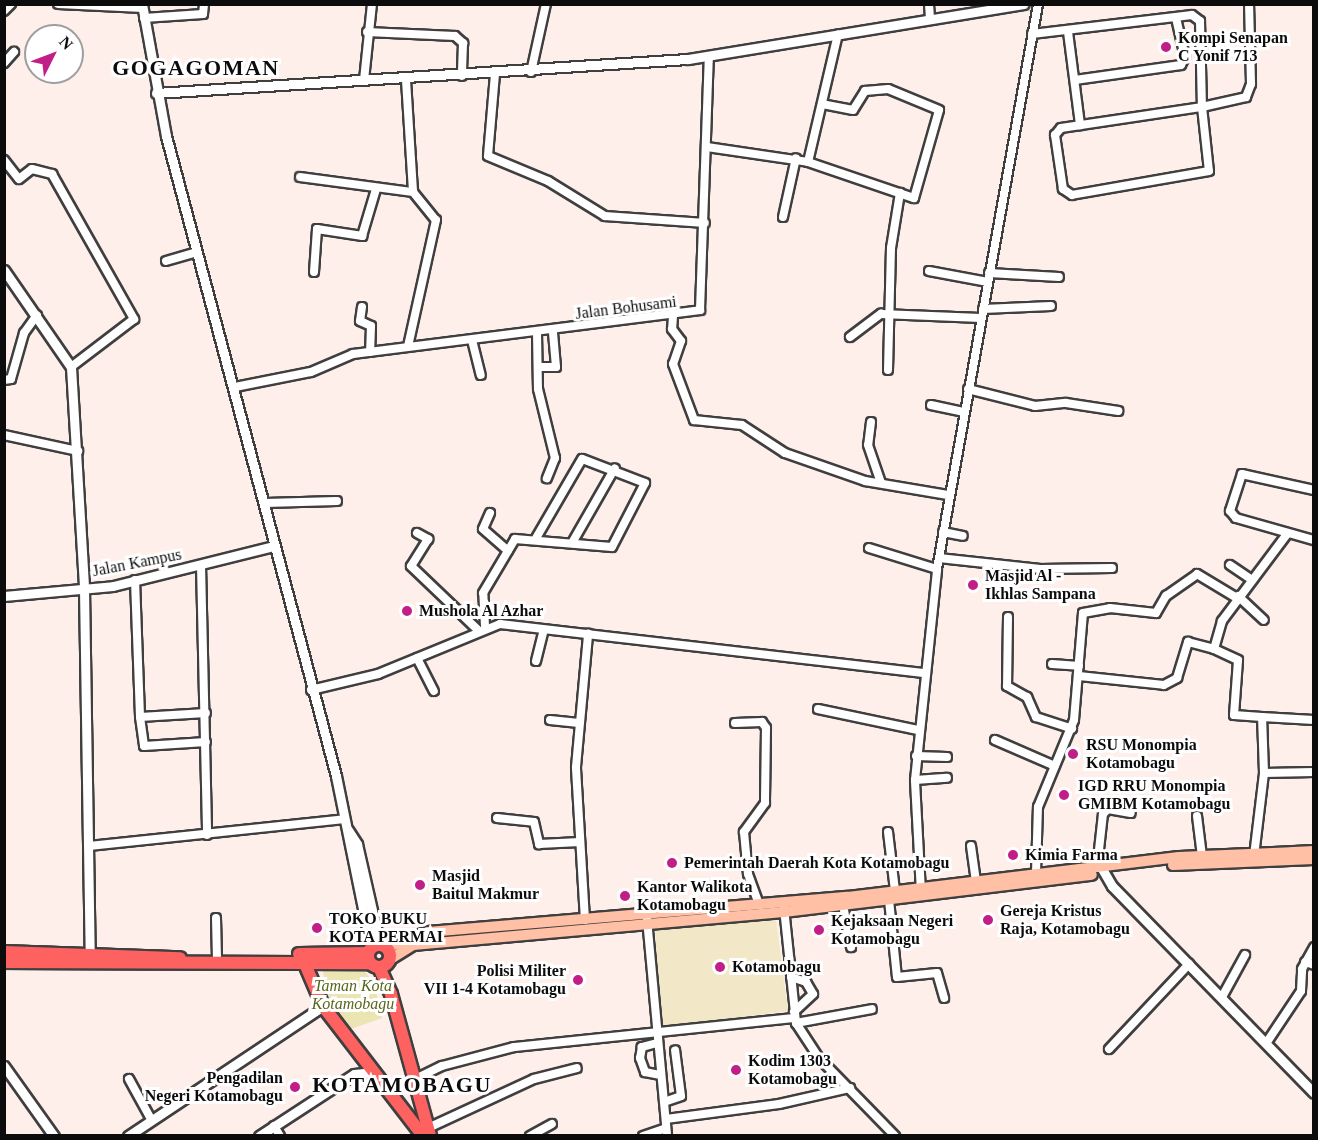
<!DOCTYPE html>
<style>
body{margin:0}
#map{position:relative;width:1318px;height:1140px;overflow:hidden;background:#ffefeb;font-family:Georgia,serif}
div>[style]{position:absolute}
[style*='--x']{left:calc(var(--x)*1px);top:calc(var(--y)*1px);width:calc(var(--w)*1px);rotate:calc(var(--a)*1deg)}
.green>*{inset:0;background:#ebe4b3}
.pitch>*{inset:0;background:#f2e7c6}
.roads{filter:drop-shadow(2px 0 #3f3f3f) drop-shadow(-2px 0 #3f3f3f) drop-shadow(0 2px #3f3f3f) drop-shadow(0 -2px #3f3f3f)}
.minor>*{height:8px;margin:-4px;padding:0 4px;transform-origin:4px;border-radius:4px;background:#fff}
.tertiary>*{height:9px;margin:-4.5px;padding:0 4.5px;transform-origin:4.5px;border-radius:4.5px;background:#fff}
.secondary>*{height:10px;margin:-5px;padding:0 5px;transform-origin:5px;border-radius:5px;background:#ffc0a6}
.trunk>*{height:12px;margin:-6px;padding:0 6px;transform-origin:6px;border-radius:6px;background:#fd6160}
.trunk>.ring{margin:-6px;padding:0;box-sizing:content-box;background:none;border:12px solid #fd6160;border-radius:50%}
.dots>*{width:16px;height:16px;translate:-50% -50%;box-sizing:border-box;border:3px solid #fff;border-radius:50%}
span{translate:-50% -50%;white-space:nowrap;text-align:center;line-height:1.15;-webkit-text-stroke:6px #fff;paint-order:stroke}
.poi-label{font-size:16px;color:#0c0c0c;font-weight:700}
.left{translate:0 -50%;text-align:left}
.right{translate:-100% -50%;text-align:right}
.street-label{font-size:16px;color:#0c0c0c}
.park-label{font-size:16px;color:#57661a;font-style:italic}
.district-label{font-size:22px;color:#0c0c0c;font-weight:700;letter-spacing:1.5px}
.frame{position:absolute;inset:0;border:6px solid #0c0c0c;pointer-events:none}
.north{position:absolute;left:24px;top:24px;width:60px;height:60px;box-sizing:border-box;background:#fff;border:2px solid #9e9e9e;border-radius:50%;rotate:48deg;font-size:16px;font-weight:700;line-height:24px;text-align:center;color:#0c0c0c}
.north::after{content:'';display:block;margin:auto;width:21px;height:27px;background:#c21e88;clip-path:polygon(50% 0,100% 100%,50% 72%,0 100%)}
</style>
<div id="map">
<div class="green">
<i style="clip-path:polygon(323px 971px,365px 972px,374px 982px,382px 1018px,348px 1030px,327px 997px)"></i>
</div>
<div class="pitch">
<i style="clip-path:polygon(775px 912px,788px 1011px,660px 1027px,655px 924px)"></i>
</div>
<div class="roads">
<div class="minor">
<i style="--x:58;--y:4;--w:85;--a:2.7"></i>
<i style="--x:929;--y:4;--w:16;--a:86"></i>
<i style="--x:4;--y:11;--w:10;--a:-45"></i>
<i style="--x:144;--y:18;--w:59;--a:-3.9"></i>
<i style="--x:203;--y:14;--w:10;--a:-84"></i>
<i style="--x:367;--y:32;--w:88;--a:2.6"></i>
<i style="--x:455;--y:36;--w:11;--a:41"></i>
<i style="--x:463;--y:43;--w:33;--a:92"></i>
<i style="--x:1068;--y:32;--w:94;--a:82.6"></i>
<i style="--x:1032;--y:34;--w:161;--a:-6.8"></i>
<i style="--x:1192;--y:15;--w:10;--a:37"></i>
<i style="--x:1200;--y:21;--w:86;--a:88.7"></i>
<i style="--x:1202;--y:107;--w:64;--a:83.8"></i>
<i style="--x:1209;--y:171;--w:139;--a:170.1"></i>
<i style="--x:1072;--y:195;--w:11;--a:-146"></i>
<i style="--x:1063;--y:189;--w:55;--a:-98.4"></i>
<i style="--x:1055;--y:135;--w:9;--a:-49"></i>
<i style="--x:1061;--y:128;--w:143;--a:-8.5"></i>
<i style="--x:1202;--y:107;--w:45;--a:-12.8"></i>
<i style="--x:1246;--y:97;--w:14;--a:-69"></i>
<i style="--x:1251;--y:84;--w:80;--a:-91.4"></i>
<i style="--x:4;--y:63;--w:15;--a:-48"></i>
<i style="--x:531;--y:72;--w:70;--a:-77.6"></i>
<i style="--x:495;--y:74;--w:82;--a:94.9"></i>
<i style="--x:488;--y:156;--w:65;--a:22.6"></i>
<i style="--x:548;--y:181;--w:67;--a:31.6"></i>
<i style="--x:605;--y:216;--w:100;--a:4"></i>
<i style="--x:364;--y:80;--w:76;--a:-84"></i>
<i style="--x:406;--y:80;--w:112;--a:86.4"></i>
<i style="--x:413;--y:192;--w:36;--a:51"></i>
<i style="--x:436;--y:220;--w:129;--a:102.5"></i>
<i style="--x:1075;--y:80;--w:107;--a:-8.1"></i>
<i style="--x:1181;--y:65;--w:9;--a:-63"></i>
<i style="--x:1185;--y:57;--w:39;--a:-103"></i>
<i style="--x:707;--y:147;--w:102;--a:8.4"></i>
<i style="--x:808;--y:162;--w:112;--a:18.8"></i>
<i style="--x:914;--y:198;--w:91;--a:-74.1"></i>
<i style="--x:939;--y:110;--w:55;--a:-157.6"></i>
<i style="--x:888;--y:89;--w:23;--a:175"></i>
<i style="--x:865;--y:91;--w:22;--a:122"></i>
<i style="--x:853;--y:110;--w:31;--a:-169"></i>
<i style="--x:4;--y:160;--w:24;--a:52"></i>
<i style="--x:19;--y:179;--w:16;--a:-38"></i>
<i style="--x:32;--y:169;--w:21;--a:14"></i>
<i style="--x:52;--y:174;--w:167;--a:60.5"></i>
<i style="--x:134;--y:319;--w:79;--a:142.7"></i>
<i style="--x:808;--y:162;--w:131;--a:-76.8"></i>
<i style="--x:300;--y:177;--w:114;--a:7.6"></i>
<i style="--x:783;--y:217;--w:60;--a:-77.6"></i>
<i style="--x:166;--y:261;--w:32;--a:-16"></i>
<i style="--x:929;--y:271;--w:60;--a:10.6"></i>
<i style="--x:314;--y:272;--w:43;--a:-86"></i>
<i style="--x:317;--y:229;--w:46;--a:8.8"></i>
<i style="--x:362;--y:236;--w:49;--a:-73.4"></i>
<i style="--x:989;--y:273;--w:70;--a:3.3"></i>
<i style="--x:362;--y:307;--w:14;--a:98"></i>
<i style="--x:360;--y:321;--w:12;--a:24"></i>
<i style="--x:371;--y:326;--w:26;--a:92"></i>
<i style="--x:983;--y:309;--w:68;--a:-2.5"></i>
<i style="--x:673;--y:316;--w:13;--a:94"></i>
<i style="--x:672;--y:329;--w:15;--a:53"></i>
<i style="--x:681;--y:341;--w:24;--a:109"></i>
<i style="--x:673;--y:364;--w:60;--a:69.4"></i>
<i style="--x:694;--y:420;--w:48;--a:5.9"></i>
<i style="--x:742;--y:425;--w:51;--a:33.1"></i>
<i style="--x:785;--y:453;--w:85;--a:19.3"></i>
<i style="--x:865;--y:481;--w:84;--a:9.6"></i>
<i style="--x:537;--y:333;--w:56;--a:89"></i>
<i style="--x:538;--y:389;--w:71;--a:76.2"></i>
<i style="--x:555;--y:458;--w:22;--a:112"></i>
<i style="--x:850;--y:337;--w:39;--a:-37"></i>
<i style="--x:881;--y:314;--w:100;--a:2.3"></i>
<i style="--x:472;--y:340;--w:36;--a:76"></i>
<i style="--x:540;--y:367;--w:16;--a:0"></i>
<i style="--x:556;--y:367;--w:37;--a:-95"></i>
<i style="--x:888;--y:370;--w:122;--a:-88.6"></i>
<i style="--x:891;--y:248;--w:56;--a:-80.7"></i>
<i style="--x:4;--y:380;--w:7;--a:-8"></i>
<i style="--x:11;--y:379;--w:48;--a:-74.2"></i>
<i style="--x:24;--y:333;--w:22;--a:-54"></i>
<i style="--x:235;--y:387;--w:77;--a:-11.2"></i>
<i style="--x:311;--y:372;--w:46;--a:-23.2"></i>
<i style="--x:353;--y:354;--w:350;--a:-7.2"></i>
<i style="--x:700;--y:310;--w:254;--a:-88"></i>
<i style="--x:968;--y:389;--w:69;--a:14.2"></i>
<i style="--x:1035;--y:406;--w:31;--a:-6"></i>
<i style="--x:1066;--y:403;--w:53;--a:8.7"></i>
<i style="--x:931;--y:405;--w:33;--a:12"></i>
<i style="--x:871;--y:422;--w:23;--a:97"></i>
<i style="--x:868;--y:445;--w:40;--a:71.1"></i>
<i style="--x:4;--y:435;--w:76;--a:12.2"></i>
<i style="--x:1314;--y:490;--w:74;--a:-167.5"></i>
<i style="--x:1242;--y:474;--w:39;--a:108"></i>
<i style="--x:1230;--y:511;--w:9;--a:49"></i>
<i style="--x:1236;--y:518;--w:81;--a:15.8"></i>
<i style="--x:265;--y:503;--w:72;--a:-1.6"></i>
<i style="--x:490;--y:513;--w:17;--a:114"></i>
<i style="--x:483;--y:529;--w:33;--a:41"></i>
<i style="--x:943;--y:532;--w:20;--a:11"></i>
<i style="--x:417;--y:533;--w:13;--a:29"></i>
<i style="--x:428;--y:539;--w:32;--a:122"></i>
<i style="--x:411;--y:566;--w:93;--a:43.7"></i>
<i style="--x:572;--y:543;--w:86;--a:-60.2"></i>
<i style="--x:869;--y:548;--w:71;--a:17.2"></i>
<i style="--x:939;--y:558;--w:102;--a:6.2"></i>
<i style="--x:1040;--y:569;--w:72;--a:-0.8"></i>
<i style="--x:201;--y:565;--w:270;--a:88.7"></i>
<i style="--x:1230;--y:565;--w:25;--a:34"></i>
<i style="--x:135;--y:580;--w:137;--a:87.9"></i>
<i style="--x:140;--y:717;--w:66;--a:-3.5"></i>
<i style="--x:1238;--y:596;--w:35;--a:43"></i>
<i style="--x:1008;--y:617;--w:69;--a:90.8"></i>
<i style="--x:1007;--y:686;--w:23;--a:29"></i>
<i style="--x:1027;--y:697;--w:22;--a:66"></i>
<i style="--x:1036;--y:717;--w:38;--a:18"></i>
<i style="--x:485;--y:626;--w:33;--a:-93"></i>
<i style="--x:483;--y:593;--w:63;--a:-59.3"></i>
<i style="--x:515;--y:539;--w:97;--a:4.7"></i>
<i style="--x:612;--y:547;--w:72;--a:-62.7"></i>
<i style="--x:645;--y:483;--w:67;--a:-159.1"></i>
<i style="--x:582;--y:459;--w:91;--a:120.2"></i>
<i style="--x:417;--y:658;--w:37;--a:63"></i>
<i style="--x:536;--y:661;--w:32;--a:-76"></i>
<i style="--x:1052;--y:664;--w:27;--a:4"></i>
<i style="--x:1079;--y:676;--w:85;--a:6"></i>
<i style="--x:1164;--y:685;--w:15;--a:-28"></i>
<i style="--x:1177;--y:678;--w:38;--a:-73"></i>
<i style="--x:1188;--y:642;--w:27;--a:15"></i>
<i style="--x:311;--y:690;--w:69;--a:-13.4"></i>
<i style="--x:378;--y:674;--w:132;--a:-22.3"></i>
<i style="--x:500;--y:624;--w:426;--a:6.6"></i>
<i style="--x:818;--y:709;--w:102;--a:11.9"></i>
<i style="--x:140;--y:717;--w:29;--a:82"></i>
<i style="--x:144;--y:746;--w:62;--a:-3.7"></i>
<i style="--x:1262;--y:717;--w:52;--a:3.3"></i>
<i style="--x:550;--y:720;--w:29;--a:6"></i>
<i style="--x:735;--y:723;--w:27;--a:-2"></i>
<i style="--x:762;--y:722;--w:7;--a:56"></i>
<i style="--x:766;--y:728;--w:75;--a:90.8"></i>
<i style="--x:765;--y:803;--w:36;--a:126"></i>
<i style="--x:744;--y:832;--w:42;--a:84.6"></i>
<i style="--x:748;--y:874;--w:33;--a:70"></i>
<i style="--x:995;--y:740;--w:65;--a:23.4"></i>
<i style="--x:916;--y:756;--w:31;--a:2"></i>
<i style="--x:1264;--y:773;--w:56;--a:-92"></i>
<i style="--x:1262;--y:717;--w:28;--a:-176"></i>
<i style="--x:1234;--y:715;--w:55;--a:-85.8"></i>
<i style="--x:1238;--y:660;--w:26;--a:-155"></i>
<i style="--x:1214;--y:649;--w:29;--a:-74"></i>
<i style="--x:1222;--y:621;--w:109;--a:-53.2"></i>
<i style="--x:915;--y:780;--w:32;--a:-4"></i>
<i style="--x:1197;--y:816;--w:40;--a:82.9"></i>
<i style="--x:497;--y:818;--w:37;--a:6"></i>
<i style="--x:534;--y:822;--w:23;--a:77"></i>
<i style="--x:539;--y:844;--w:41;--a:-2.8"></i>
<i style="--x:888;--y:832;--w:59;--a:83.2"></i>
<i style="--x:89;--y:846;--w:257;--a:-6"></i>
<i style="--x:971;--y:846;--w:35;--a:82"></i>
<i style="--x:1254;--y:856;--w:84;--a:-83.1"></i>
<i style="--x:1264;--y:773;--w:50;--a:-1.1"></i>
<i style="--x:1097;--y:868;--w:54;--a:-83.7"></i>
<i style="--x:1103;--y:814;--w:7;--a:-45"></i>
<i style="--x:1108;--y:809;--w:23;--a:10"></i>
<i style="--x:1036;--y:873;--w:66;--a:-88.3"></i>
<i style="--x:1038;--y:807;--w:94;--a:-67.5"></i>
<i style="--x:1074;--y:720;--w:107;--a:-85.2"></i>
<i style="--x:1083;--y:613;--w:27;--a:-10"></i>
<i style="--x:1110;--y:608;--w:46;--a:6.2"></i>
<i style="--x:1156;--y:613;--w:20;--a:-60"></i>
<i style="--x:1166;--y:596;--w:38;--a:-35"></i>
<i style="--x:1197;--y:574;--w:47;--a:31"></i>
<i style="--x:921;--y:892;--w:112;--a:-93.1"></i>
<i style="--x:915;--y:780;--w:212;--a:-84"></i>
<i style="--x:937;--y:569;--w:574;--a:-79.86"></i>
<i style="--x:889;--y:900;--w:77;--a:84.1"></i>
<i style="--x:897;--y:977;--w:40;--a:-5.7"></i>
<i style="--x:937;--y:973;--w:26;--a:74"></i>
<i style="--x:843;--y:905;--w:43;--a:79.2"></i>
<i style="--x:784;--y:908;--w:116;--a:84"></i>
<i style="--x:796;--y:1023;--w:42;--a:56.7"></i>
<i style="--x:819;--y:1058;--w:109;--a:45.7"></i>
<i style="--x:216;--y:918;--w:40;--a:88.6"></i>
<i style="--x:647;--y:919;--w:218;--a:84.7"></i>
<i style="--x:585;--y:920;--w:153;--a:-93.4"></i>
<i style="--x:576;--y:767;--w:134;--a:-84.8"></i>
<i style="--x:1305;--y:962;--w:9;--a:18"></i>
<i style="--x:791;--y:977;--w:16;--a:18"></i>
<i style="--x:806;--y:982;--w:14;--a:60"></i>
<i style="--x:813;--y:994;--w:26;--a:137"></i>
<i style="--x:1222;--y:997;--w:48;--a:-61.3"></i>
<i style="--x:796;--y:1023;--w:77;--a:-10.4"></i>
<i style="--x:1267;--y:1042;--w:61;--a:-56.3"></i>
<i style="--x:1301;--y:991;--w:22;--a:-87"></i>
<i style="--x:1302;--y:969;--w:25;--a:-61"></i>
<i style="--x:657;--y:1043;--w:16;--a:165"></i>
<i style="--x:642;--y:1047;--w:11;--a:100"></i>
<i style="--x:640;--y:1058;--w:15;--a:70"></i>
<i style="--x:645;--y:1072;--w:16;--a:11"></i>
<i style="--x:1109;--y:1049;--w:117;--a:-46.7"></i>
<i style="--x:129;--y:1079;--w:46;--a:61.2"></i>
<i style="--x:415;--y:1079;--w:30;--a:-26"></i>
<i style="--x:442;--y:1066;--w:74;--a:-14.8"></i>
<i style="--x:514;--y:1047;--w:282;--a:-5.9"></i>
<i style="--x:664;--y:1102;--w:18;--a:-19"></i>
<i style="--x:681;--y:1096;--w:46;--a:-97.4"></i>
<i style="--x:666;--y:1119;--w:114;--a:-7.6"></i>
<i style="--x:779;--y:1104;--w:73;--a:-12.7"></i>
<i style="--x:274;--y:1126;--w:12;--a:59"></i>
<i style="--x:428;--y:1128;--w:117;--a:-24.8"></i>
<i style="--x:534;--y:1079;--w:44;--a:-14.3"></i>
<i style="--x:530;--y:1136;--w:25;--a:-29"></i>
<i style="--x:643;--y:1136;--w:24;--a:-19"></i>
</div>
<div class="tertiary">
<i style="--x:142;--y:4;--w:134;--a:79.7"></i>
<i style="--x:166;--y:136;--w:662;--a:75.12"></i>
<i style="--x:336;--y:776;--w:176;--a:78.5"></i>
<i style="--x:156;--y:93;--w:533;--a:-3.66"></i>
<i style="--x:688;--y:59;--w:340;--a:-9.3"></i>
<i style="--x:4;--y:270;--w:118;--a:55.4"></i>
<i style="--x:71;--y:367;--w:222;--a:86.6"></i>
<i style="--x:84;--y:589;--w:366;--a:89.1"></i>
<i style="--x:4;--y:596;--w:109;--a:-5.2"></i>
<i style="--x:113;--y:586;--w:165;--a:-14"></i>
<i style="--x:348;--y:830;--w:17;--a:57"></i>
<i style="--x:357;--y:844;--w:104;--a:77.2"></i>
<i style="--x:1101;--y:867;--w:22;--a:60"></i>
<i style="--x:1112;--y:886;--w:289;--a:45.7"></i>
<i style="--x:4;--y:1066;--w:86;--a:54.5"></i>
<i style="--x:128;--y:1136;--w:234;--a:-33.7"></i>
<i style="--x:259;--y:1136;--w:113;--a:-33.1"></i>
<i style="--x:354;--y:1074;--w:18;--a:-6"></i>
</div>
<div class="secondary">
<i style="--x:1173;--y:865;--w:141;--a:-2.4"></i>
<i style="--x:386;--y:948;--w:45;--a:-20.9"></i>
<i style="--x:428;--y:932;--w:421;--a:-4.8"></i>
<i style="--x:848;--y:897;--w:333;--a:-6.9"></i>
<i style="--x:1179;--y:857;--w:135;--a:-2.5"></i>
<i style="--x:389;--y:960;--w:28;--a:-32"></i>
<i style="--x:413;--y:945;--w:372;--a:-5.1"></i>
<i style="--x:784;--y:912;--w:310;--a:-6.9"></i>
</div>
<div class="trunk">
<i class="ring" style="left:368px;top:945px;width:10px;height:10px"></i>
<i style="--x:4;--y:952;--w:176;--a:2"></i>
<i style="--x:299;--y:954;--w:69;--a:-0.8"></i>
<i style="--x:302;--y:957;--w:53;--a:66.8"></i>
<i style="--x:323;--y:1006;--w:164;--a:52.4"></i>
<i style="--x:4;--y:962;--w:366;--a:0.2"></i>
<i style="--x:379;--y:967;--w:30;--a:66"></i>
<i style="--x:391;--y:994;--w:147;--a:74.6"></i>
</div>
</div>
<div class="dots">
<i style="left:1166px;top:47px;background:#c21e88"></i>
<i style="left:973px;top:585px;background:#c21e88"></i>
<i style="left:407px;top:611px;background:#c21e88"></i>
<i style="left:1073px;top:754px;background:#c21e88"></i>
<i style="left:1064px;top:795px;background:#c21e88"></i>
<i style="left:1013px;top:855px;background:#c21e88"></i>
<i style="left:672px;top:863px;background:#c21e88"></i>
<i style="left:420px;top:885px;background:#c21e88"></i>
<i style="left:625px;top:896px;background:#c21e88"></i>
<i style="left:988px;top:920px;background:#c21e88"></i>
<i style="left:317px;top:928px;background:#c21e88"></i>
<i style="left:819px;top:930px;background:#c21e88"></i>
<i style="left:720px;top:967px;background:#c21e88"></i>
<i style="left:578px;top:980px;background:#c21e88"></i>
<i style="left:736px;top:1070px;background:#c21e88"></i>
<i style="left:295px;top:1087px;background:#c21e88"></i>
</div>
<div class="poi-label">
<span class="left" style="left:1178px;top:47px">Kompi Senapan<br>C Yonif 713</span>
<span class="left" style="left:985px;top:585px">Masjid Al -<br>Ikhlas Sampana</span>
<span class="left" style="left:419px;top:611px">Mushola Al Azhar</span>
<span class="left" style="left:1086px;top:754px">RSU Monompia<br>Kotamobagu</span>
<span class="left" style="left:1078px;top:795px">IGD RRU Monompia<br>GMIBM Kotamobagu</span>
<span class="left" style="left:1025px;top:855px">Kimia Farma</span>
<span class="left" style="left:684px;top:863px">Pemerintah Daerah Kota Kotamobagu</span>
<span class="left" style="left:432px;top:885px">Masjid<br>Baitul Makmur</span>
<span class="left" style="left:637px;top:896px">Kantor Walikota<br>Kotamobagu</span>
<span class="left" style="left:1000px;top:920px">Gereja Kristus<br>Raja, Kotamobagu</span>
<span class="left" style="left:329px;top:928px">TOKO BUKU<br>KOTA PERMAI</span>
<span class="left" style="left:831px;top:930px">Kejaksaan Negeri<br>Kotamobagu</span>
<span class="left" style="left:732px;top:967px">Kotamobagu</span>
<span class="right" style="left:566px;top:980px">Polisi Militer<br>VII 1-4 Kotamobagu</span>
<span class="left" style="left:748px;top:1070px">Kodim 1303<br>Kotamobagu</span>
<span class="right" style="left:283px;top:1087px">Pengadilan<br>Negeri Kotamobagu</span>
</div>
<div class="street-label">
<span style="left:626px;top:308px;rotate:-7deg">Jalan Bohusami</span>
<span style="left:137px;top:563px;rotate:-11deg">Jalan Kampus</span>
</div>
<div class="park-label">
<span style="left:353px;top:995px">Taman Kota<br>Kotamobagu</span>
</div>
<div class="district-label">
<span style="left:196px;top:68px">GOGAGOMAN</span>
<span style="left:402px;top:1085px">KOTAMOBAGU</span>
</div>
<div class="frame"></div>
<div class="north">N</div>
</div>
